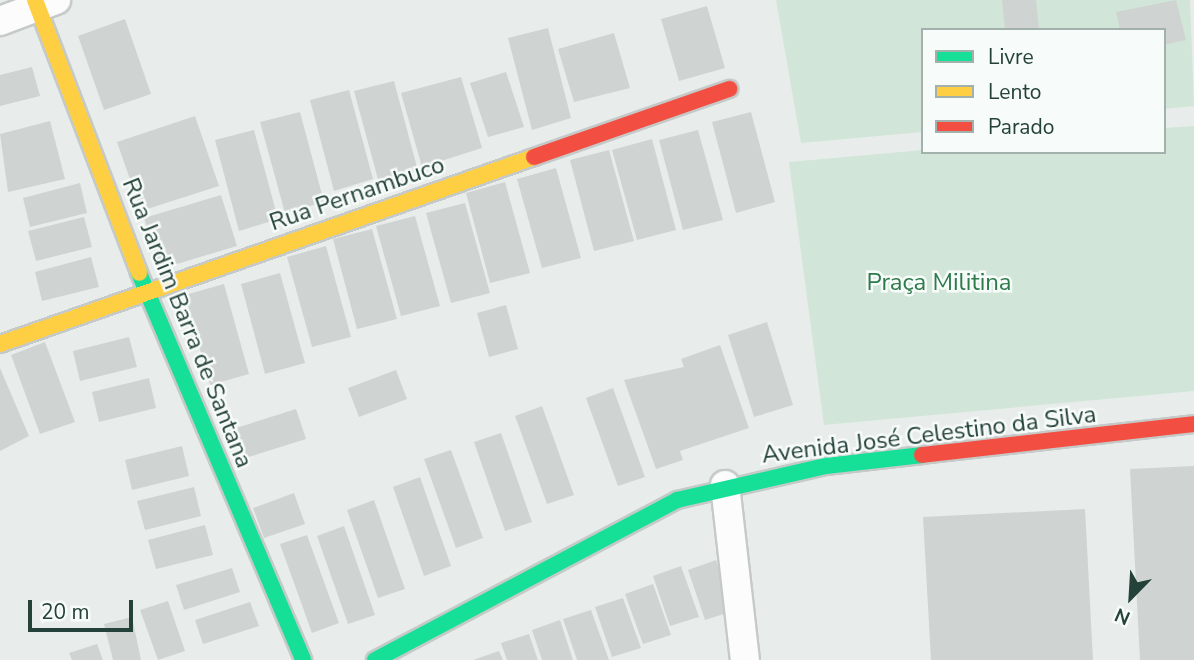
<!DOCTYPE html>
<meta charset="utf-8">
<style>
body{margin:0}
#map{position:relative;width:1194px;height:660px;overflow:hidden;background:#e8edeb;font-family:"Nunito Sans",sans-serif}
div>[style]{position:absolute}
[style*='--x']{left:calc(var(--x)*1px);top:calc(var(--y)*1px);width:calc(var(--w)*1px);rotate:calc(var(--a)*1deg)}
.green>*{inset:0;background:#d1e6d8}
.building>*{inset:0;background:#cfd4d2}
.roads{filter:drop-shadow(2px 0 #c5cac8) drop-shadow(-2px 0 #c5cac8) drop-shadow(0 2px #c5cac8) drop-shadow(0 -2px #c5cac8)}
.street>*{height:28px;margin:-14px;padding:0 14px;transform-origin:14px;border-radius:14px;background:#fcfcfc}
.fast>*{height:16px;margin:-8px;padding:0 8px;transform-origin:8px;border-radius:8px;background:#16e098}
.slow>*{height:16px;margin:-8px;padding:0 8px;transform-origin:8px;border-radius:8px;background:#ffcf43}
.jam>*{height:16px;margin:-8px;padding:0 8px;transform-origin:8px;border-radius:8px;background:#f24e42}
span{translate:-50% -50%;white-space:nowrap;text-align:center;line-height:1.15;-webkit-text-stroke:5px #f7fbf9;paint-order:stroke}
.street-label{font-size:24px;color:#24423a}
.park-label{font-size:24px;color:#2d7a4b}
.legend{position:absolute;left:921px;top:28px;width:245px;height:126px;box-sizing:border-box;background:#f7fbf9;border:2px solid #a3b1ad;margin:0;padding:9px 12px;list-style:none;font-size:21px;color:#24423a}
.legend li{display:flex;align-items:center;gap:14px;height:35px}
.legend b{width:35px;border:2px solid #a3b1ad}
.north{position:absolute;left:1096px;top:562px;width:70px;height:70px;-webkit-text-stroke:5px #f7fbf9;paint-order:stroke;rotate:204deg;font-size:19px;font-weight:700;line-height:28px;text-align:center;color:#24423a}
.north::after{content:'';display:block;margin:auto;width:24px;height:32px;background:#24423a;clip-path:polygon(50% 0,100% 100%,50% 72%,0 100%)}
.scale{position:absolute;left:28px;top:600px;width:105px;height:32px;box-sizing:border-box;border:4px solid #24423a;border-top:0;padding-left:9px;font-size:21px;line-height:24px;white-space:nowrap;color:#24423a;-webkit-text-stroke:5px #f7fbf9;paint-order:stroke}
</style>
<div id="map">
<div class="green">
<i style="clip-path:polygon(776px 0,1190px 0,1194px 106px,1164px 109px,1164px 30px,923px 30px,923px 132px,801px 143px)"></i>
<i style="clip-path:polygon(1194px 126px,1194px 391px,824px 425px,789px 162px,923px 150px,1164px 152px,1164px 128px)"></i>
</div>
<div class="building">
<i style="clip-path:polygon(1002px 0,1036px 0,1039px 30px,1005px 30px)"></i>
<i style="clip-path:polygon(1176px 0,1186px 40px,1164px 45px,1164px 30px,1120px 30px,1116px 12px)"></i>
<i style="clip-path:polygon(707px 6px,725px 68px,679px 81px,661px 19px)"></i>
<i style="clip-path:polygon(125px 19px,151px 94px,104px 110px,78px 36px)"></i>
<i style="clip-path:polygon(548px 28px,571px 118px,532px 130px,508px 38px)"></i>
<i style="clip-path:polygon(614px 33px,630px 88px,574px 102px,558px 49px)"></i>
<i style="clip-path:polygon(32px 67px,40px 96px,0 106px,0 75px)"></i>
<i style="clip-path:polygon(506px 72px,524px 127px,488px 137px,470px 83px)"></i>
<i style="clip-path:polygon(461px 77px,482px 148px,422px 167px,401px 93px)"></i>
<i style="clip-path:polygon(394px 81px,418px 171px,379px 183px,354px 91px)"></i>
<i style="clip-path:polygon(349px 90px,373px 179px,334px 191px,310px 100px)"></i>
<i style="clip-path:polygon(300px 112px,324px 202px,285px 213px,260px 122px)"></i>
<i style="clip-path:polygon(751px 112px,775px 202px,736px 213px,712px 122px)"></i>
<i style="clip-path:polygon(195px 116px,219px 186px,141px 211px,117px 142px)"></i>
<i style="clip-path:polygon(50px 121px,65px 179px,8px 192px,0 134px)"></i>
<i style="clip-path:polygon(254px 130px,278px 219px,239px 231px,215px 140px)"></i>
<i style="clip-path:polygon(698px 130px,723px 220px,683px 230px,659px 140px)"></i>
<i style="clip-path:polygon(652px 139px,676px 230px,637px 240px,612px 150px)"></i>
<i style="clip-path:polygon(609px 150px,634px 241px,594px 251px,570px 160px)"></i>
<i style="clip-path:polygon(556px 168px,581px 258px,542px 268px,517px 179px)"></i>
<i style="clip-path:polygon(505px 182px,530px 273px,490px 283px,466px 193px)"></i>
<i style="clip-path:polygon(80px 183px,87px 213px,30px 227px,23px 198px)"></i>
<i style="clip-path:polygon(221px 195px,237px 246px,160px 269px,144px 218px)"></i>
<i style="clip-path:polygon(465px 203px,490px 293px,451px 303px,426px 213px)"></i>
<i style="clip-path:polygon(415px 216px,440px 306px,401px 316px,376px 226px)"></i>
<i style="clip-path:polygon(84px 217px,92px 247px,36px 261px,28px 231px)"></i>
<i style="clip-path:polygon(372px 229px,397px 319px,357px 329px,333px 239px)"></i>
<i style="clip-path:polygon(326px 246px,351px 337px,312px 347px,287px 257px)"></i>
<i style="clip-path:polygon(91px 257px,99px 287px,42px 301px,35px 272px)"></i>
<i style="clip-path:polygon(280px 273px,305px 363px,265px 374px,241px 284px)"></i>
<i style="clip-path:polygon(224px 284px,249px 374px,210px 385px,185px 295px)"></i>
<i style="clip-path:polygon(506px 305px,518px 349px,489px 357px,477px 313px)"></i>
<i style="clip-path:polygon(767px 322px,793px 405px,754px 417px,728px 335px)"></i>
<i style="clip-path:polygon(129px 337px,137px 367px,80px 381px,73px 351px)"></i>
<i style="clip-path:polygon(45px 342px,75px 422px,40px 434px,11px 355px)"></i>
<i style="clip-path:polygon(720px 345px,749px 428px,680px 451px,683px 460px,656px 469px,624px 380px,684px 367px,681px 359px)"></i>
<i style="clip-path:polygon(0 368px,29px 436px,0 451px)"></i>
<i style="clip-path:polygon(396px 370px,407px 399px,359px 417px,348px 388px)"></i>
<i style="clip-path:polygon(149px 378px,156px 408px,99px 422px,92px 392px)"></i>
<i style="clip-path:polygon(613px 388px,645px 477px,618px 486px,586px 398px)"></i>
<i style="clip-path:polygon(542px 406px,574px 495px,547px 504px,515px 416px)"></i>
<i style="clip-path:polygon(296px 409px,306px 439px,242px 459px,233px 429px)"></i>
<i style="clip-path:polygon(501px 433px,532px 522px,505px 531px,474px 442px)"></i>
<i style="clip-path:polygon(182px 446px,189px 476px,132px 490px,125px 460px)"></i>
<i style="clip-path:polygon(451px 450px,483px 538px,456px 548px,424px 459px)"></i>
<i style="clip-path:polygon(1194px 466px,1194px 660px,1140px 660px,1130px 469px)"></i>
<i style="clip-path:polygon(420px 477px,451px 566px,424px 576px,393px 487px)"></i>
<i style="clip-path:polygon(194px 487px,201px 516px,145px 530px,137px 501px)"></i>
<i style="clip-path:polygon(294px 493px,305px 524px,264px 538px,253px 508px)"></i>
<i style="clip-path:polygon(374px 500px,405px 589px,378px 598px,347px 510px)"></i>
<i style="clip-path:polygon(1085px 509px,1093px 660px,931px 660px,923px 517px)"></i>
<i style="clip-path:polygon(205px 525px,213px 555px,156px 569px,148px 540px)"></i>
<i style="clip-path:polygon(344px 526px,375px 615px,348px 624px,317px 536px)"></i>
<i style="clip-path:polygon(307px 535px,339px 623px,312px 633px,280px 544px)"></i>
<i style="clip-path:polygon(716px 560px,733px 611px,705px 620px,688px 570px)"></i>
<i style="clip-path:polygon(681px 566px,699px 617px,670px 626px,653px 576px)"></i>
<i style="clip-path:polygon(232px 568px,240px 592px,184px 610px,176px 585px)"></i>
<i style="clip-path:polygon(653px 584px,671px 635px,643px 644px,625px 594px)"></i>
<i style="clip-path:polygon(623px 598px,641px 648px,612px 657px,595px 607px)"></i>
<i style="clip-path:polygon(168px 601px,185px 651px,158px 660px,140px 610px)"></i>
<i style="clip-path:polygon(250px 602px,259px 626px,203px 644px,195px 620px)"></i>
<i style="clip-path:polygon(591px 610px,609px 660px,577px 660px,563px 619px)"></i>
<i style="clip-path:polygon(132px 617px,141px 660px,113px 660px,104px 624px)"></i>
<i style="clip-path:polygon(560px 620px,573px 660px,542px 660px,532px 630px)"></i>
<i style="clip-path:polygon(529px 634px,538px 660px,507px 660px,501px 643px)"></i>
<i style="clip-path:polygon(97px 644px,103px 660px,72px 660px,69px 653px)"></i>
<i style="clip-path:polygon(499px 651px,503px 660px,473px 660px)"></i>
</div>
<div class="roads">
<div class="street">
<i style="--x:0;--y:21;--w:60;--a:-20.6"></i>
<i style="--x:725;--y:485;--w:176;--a:83.5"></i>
</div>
<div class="fast">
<i style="--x:139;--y:273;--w:420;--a:67"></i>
<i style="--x:375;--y:660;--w:342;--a:-27.9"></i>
<i style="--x:677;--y:500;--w:153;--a:-12.9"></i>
<i style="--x:826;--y:466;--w:97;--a:-6.5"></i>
</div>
<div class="slow">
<i style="--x:35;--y:0;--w:292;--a:69.1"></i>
<i style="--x:0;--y:344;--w:566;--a:-19.3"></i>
</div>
<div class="jam">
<i style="--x:534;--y:157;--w:207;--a:-19.2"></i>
<i style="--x:922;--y:455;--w:274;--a:-6.5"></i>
</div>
</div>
<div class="street-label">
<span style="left:357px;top:194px;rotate:-19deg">Rua Pernambuco</span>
<span style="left:187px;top:323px;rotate:68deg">Rua Jardim Barra de Santana</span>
<span style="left:929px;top:435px;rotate:-7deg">Avenida José Celestino da Silva</span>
</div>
<div class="park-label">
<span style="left:939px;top:283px">Praça Militina</span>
</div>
<ul class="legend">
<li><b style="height:9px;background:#16e098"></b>Livre</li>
<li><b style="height:9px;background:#ffcf43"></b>Lento</li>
<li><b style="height:9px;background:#f24e42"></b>Parado</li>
</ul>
<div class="north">N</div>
<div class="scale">20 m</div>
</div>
